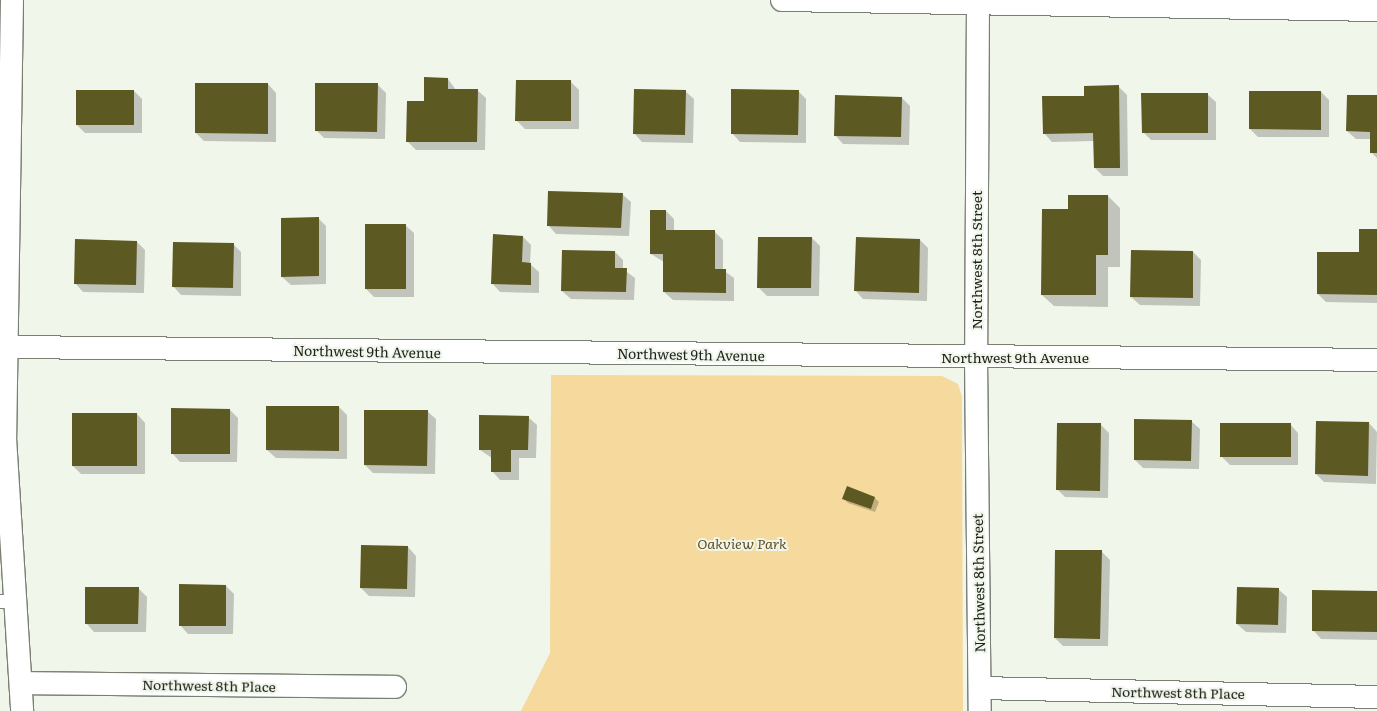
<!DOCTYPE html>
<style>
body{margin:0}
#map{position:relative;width:1377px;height:711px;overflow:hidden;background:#f0f6e9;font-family:Literata,serif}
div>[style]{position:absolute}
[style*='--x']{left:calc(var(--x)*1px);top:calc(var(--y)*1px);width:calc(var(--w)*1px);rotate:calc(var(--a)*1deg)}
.green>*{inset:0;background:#f5d99d}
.shadow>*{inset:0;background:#0003}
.building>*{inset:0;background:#5c5922}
.roads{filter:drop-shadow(1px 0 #7a7f74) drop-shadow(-1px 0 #7a7f74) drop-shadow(0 1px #7a7f74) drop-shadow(0 -1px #7a7f74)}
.service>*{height:13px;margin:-6.5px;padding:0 6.5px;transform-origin:6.5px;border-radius:6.5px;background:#fff}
.minor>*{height:22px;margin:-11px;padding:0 11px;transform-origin:11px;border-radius:11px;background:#fff}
span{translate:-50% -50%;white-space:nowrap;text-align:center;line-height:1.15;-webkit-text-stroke:4px #f0f6e9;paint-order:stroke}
.street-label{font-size:14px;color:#1f211d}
.park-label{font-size:14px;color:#614f26;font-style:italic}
</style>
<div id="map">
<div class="green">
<i style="clip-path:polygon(551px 375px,942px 376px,958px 384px,962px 397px,963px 711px,521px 711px,550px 653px)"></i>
</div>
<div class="shadow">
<i style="clip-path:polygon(448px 79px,456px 90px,477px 90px,486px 98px,485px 150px,416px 150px,407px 141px)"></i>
<i style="clip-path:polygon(570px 81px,579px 90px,579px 129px,525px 129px,516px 120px)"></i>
<i style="clip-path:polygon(268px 84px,276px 93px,276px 142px,204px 141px,196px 133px)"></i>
<i style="clip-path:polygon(377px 84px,386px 93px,385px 139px,324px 138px,316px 130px)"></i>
<i style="clip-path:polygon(1118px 86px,1127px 95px,1128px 176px,1103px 176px,1095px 168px,1094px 141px,1052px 142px,1044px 133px,1085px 97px)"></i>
<i style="clip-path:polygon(134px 91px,142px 99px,142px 133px,85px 133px,77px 125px)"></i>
<i style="clip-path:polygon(685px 91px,694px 99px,693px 143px,642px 142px,634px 133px)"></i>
<i style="clip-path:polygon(798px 91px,806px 99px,806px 143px,740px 142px,732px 133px)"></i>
<i style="clip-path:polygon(1321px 92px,1329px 100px,1329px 137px,1258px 137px,1250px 129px)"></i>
<i style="clip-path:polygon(1207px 94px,1216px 102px,1216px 140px,1151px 140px,1143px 132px)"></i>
<i style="clip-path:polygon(1377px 96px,1377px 158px,1371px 152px,1371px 139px,1356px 139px,1347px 131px)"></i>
<i style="clip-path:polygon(902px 98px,910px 106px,909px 145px,843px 144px,835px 135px)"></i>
<i style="clip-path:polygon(622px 194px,631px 202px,629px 236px,556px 234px,548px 225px)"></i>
<i style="clip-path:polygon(1069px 196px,1108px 196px,1120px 208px,1120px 267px,1108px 267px,1108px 307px,1054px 306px,1042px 295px,1069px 210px)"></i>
<i style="clip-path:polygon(666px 211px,674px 219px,674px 231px,714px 231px,723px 240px,723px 270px,734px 278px,734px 301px,673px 300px,664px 292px,664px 262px,651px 254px)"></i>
<i style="clip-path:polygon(318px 218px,326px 226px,326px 284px,291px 285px,282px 277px)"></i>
<i style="clip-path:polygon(405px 225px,414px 233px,414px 297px,374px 297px,366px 289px)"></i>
<i style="clip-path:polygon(1377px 230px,1377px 303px,1326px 302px,1318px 294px,1359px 253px)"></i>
<i style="clip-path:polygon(523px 237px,531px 245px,530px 264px,539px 272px,539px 293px,500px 292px,492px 283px)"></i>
<i style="clip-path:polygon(812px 238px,820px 246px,819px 296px,767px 296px,758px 287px)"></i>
<i style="clip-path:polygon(920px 240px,928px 248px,927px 301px,863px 299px,855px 290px)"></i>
<i style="clip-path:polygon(137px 242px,145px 250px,144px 293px,83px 292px,75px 283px)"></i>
<i style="clip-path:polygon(233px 244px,241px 252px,241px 296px,181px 295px,173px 286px)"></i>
<i style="clip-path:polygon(615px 252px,623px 260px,623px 269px,635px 278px,634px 300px,571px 299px,562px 291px)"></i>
<i style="clip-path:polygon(1193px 252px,1201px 260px,1200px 306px,1140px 305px,1131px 297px)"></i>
<i style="clip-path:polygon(339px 407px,347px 415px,347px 459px,276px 458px,267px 450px)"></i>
<i style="clip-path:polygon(230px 410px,238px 418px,237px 462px,180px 462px,172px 453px)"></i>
<i style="clip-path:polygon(365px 411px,427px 411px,436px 419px,435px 474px,373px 473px,365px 465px)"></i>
<i style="clip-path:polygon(137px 414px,145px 423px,145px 474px,81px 474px,73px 466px)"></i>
<i style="clip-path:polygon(528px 417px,537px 425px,536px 458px,519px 458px,519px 480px,500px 480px,492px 471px,492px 458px,480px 450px)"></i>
<i style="clip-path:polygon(1191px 421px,1200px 429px,1199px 469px,1143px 468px,1135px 460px)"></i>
<i style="clip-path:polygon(1369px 423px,1377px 432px,1376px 484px,1324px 482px,1316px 474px)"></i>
<i style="clip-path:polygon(1100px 424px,1109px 433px,1108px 498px,1065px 497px,1057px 489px)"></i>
<i style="clip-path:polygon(1290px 424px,1298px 433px,1298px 465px,1230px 465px,1221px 456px)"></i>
<i style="clip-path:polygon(848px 488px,875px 498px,879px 502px,875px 512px,848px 503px,844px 499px)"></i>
<i style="clip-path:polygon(362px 546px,408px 547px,416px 556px,415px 597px,369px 596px,361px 588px)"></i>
<i style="clip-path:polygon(1101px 551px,1110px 560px,1108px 646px,1063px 646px,1055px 638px)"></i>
<i style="clip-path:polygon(226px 586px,234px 594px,233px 634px,188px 634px,180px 625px)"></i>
<i style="clip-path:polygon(138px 588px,147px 597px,146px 632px,94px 632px,86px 623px)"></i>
<i style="clip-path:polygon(1278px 589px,1287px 597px,1286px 633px,1246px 632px,1237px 624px)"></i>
<i style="clip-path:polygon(1377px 592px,1377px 640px,1321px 639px,1313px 630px)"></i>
</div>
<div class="building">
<i style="clip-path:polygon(424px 77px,448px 78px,448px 89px,478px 89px,477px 142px,406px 142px,407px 101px,424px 101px)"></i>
<i style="clip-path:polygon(516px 80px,571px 80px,571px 121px,515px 121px)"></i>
<i style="clip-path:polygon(195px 83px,268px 83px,268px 134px,195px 133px)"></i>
<i style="clip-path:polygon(315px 83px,378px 83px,377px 132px,315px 131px)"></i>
<i style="clip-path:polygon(1119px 85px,1120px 168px,1094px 168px,1093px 133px,1043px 134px,1042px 96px,1084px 96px,1084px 86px)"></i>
<i style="clip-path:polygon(634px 89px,686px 90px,685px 135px,633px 134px)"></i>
<i style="clip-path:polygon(731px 89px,799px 90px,798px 135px,731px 134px)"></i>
<i style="clip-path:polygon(76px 90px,134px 90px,134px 125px,76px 125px)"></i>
<i style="clip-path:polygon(1249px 91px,1321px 91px,1321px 130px,1249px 129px)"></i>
<i style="clip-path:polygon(1141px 93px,1208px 93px,1208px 133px,1142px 133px)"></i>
<i style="clip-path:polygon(835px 95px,902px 97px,901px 137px,834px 136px)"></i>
<i style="clip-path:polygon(1347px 95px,1377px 95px,1377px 153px,1370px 153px,1370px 132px,1346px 131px)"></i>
<i style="clip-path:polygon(548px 191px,623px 193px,621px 228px,547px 226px)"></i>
<i style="clip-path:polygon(1068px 195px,1108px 195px,1108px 255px,1096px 255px,1096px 295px,1041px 295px,1042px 209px,1068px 209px)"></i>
<i style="clip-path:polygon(650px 210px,666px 210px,666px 230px,715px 230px,715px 269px,726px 269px,726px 293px,663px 292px,663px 254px,650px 254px)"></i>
<i style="clip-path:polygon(319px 217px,319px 276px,281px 277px,281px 218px)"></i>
<i style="clip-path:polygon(365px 224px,406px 224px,406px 289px,365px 289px)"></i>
<i style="clip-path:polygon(1359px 229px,1377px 229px,1377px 295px,1317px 294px,1317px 252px,1359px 252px)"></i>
<i style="clip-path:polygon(493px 234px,523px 236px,522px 262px,531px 263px,531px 285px,491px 284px)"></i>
<i style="clip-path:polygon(758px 237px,812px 237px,811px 288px,757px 288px)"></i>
<i style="clip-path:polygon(856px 237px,920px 239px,919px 293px,854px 291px)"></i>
<i style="clip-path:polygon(75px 239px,137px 241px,136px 285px,74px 284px)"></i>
<i style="clip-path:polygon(173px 242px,234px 243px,233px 288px,172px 287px)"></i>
<i style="clip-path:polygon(562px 250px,615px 251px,615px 268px,627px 268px,626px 292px,561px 291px)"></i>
<i style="clip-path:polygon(1131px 250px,1193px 251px,1193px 298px,1130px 297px)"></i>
<i style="clip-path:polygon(266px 406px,339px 406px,339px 451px,266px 450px)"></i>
<i style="clip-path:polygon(171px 408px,230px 409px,230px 454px,171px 454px)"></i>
<i style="clip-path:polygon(364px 410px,428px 410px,427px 466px,364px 465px)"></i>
<i style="clip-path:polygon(72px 413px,137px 413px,137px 466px,72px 466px)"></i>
<i style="clip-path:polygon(479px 415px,529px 416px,528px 450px,511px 450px,511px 472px,491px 472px,491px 450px,479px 450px)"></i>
<i style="clip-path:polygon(1134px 419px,1192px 420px,1191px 461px,1134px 460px)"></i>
<i style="clip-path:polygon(1316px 421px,1369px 422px,1368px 476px,1315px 474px)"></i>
<i style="clip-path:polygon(1057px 423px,1101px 423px,1100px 491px,1056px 490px)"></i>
<i style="clip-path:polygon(1220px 423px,1291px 423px,1291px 457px,1220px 457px)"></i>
<i style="clip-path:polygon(847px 486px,875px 497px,871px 509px,842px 499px)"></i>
<i style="clip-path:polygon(361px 545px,408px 546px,407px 589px,360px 588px)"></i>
<i style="clip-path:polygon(1055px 550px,1102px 550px,1100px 639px,1054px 638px)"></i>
<i style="clip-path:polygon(179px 584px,226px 585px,226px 626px,179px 626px)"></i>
<i style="clip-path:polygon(85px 587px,139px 587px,138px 624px,85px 624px)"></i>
<i style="clip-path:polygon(1237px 587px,1279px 588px,1278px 625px,1236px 624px)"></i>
<i style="clip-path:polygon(1312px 590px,1377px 591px,1377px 632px,1312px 631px)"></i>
</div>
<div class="roads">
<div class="service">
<i style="--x:0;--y:601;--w:16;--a:0"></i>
</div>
<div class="minor">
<i style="--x:12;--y:0;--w:438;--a:90.9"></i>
<i style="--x:5;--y:438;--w:274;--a:86.4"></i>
<i style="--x:782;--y:0;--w:595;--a:0.96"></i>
<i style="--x:978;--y:0;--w:357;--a:90.3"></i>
<i style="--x:976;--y:357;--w:354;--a:89.4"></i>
<i style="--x:6;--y:347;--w:1371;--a:0.54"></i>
<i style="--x:22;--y:683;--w:373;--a:0.6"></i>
<i style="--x:980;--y:688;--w:397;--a:1.3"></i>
</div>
</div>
<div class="street-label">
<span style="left:976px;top:260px;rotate:-90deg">Northwest 8th Street</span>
<span style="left:367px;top:351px;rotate:1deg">Northwest 9th Avenue</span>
<span style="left:691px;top:354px;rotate:1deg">Northwest 9th Avenue</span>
<span style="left:1015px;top:357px">Northwest 9th Avenue</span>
<span style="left:978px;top:583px;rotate:-91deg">Northwest 8th Street</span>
<span style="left:209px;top:685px;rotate:1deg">Northwest 8th Place</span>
<span style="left:1178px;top:692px;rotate:1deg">Northwest 8th Place</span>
</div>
<div class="park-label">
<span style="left:742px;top:543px">Oakview Park</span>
</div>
</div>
